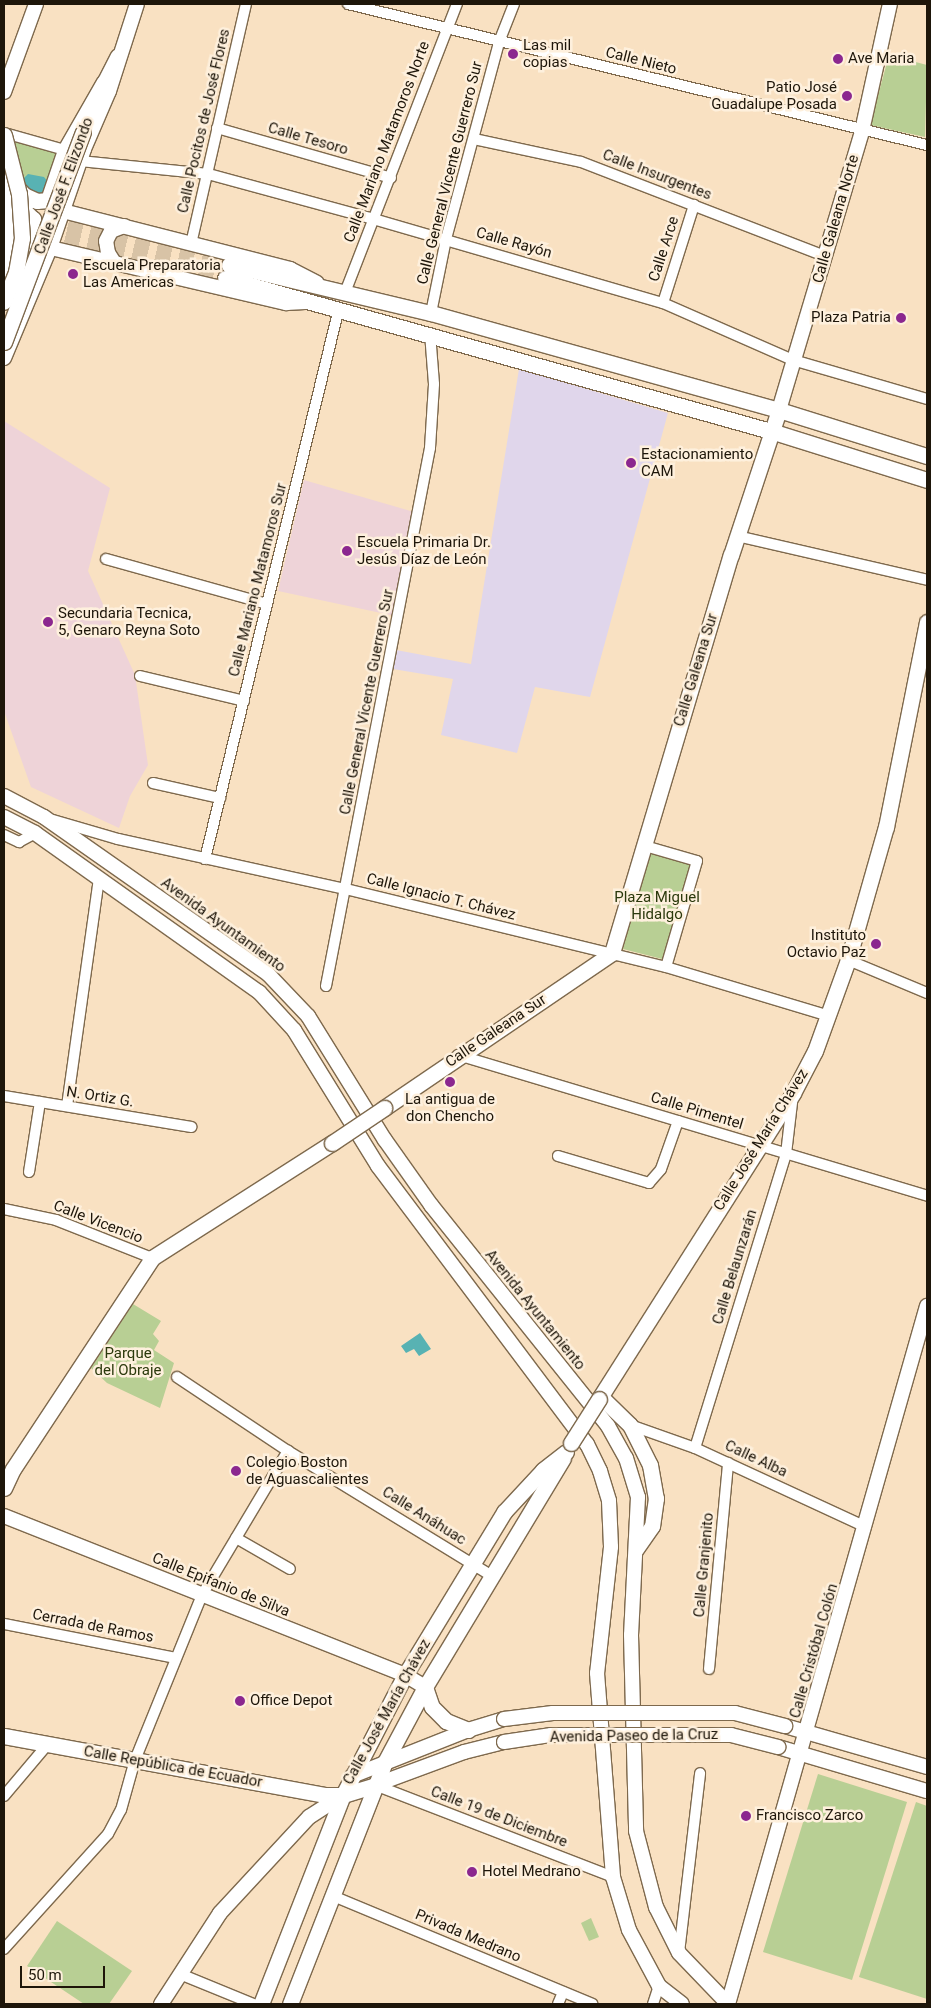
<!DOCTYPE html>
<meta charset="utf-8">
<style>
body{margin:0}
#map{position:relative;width:931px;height:2008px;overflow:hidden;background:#f9e1c2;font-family:Roboto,sans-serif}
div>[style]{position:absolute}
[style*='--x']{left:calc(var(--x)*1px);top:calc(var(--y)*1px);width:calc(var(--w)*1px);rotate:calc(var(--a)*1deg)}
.commercial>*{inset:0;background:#e0d6eb}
.education>*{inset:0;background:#eed3d8}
.green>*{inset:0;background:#b8cf94}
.water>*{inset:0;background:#58b2b3}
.primary-tunnel>*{height:15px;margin-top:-7.5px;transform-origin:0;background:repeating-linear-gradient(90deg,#d8c3a6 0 15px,transparent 0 23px)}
.roads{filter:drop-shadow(1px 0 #7e694d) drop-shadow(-1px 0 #7e694d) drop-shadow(0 1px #7e694d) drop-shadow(0 -1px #7e694d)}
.street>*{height:10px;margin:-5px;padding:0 5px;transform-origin:5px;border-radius:5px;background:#fff}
.secondary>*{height:14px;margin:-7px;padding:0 7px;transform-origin:7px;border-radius:7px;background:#fff}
.primary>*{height:15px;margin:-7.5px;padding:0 7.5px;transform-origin:7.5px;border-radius:7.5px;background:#fff}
.bridges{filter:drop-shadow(1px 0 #7e694d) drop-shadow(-1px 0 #7e694d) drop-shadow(0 1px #7e694d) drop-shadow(0 -1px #7e694d)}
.secondary-bridge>*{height:14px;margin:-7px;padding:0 7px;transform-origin:7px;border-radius:7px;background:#fff}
.primary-bridge>*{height:15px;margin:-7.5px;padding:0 7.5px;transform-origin:7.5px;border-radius:7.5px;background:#fff}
.dots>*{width:14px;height:14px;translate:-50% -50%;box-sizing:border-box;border:2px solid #fef0dd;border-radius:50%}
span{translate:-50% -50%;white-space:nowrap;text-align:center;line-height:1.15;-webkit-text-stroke:5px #fef0dd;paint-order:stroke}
.poi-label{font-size:15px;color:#1e160a}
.left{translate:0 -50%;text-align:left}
.right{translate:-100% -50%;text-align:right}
.street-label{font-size:15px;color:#1e160a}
.park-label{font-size:15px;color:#2b390c}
.frame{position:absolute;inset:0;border:5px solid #1e160a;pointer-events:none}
.scale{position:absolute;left:20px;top:1966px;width:85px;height:22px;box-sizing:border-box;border:2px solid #1e160a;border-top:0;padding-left:6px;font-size:15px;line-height:18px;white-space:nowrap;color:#1e160a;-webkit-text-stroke:4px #fef0dd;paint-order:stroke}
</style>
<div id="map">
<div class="commercial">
<i style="clip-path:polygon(519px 369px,668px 413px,590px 697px,535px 687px,517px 753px,441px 735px,453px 679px,393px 669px,396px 650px,471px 664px)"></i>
</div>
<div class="education">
<i style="clip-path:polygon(4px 421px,110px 488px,88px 571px,135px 675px,148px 765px,130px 796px,119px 828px,31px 787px,4px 711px)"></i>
<i style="clip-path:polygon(304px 480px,414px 512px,395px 616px,278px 591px)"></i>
</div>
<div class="green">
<i style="clip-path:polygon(889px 55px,927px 65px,925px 137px,870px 125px)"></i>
<i style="clip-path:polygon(5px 129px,63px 146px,52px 183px,24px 192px)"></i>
<i style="clip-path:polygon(649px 851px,692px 862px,666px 960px,623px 949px)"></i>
<i style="clip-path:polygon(133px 1304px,161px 1321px,153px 1334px,159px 1341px,154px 1350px,174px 1363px,160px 1408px,107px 1383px,91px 1368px)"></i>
<i style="clip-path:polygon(818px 1774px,907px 1802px,852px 1980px,763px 1952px)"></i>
<i style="clip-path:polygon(916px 1802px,927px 1806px,927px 1999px,859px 1977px)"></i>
<i style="clip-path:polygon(591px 1918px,599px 1937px,589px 1941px,581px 1923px)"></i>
<i style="clip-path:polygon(57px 1921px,132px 1971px,109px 2004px,84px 2004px,27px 1966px)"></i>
</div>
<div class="water">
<i style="clip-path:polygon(28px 174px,44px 177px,48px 182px,41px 195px,28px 192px,22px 180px)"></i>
<i style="clip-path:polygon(420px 1333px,431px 1349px,419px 1356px,414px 1349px,406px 1353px,401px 1346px)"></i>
</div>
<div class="primary-tunnel">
<i style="--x:45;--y:222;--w:189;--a:13.2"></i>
<i style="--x:42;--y:235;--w:188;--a:13.2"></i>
</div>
<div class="roads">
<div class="street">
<i style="--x:348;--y:4;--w:596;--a:13.69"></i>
<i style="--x:217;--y:128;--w:181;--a:16"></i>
<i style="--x:8;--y:134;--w:59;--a:15.7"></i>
<i style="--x:474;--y:139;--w:109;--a:12.1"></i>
<i style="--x:581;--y:162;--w:261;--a:21.1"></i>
<i style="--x:80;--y:161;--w:129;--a:5.8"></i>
<i style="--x:208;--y:174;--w:168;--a:15.2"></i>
<i style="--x:370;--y:218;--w:305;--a:16.2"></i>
<i style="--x:663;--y:303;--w:142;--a:23.7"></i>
<i style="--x:793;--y:360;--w:140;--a:16.2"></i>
<i style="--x:191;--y:244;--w:246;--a:-77.1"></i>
<i style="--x:346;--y:290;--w:307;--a:-68.8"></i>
<i style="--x:663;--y:303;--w:103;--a:-72.4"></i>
<i style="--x:431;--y:313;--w:76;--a:-78.5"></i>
<i style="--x:446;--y:239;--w:204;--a:-74.9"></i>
<i style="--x:499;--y:42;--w:41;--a:-68.5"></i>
<i style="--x:737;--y:536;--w:195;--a:13"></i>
<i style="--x:106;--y:559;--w:167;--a:15.6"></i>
<i style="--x:140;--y:676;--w:107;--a:13.5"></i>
<i style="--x:153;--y:783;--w:69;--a:12.6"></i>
<i style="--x:53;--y:820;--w:68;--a:16.3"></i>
<i style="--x:118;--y:839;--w:233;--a:12.4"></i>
<i style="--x:346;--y:889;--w:329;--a:13.7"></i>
<i style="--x:666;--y:967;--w:170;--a:16.7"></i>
<i style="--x:4;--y:835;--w:17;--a:25"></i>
<i style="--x:19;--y:842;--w:18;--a:-29"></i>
<i style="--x:645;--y:846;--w:54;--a:16.1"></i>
<i style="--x:697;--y:861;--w:110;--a:106.3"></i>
<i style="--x:205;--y:859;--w:567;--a:-76.33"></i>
<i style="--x:848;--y:960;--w:86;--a:22.7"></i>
<i style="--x:326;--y:986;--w:548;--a:-79.06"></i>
<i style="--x:430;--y:448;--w:64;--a:-86.4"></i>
<i style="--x:434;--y:384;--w:51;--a:-94.5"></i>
<i style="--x:458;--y:1055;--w:490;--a:16.7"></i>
<i style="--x:4;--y:1096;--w:190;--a:9.4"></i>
<i style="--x:67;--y:1106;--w:229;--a:-82"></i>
<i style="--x:558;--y:1156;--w:95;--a:16.5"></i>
<i style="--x:649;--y:1183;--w:18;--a:-49"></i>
<i style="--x:661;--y:1169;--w:51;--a:-70.5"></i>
<i style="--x:29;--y:1172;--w:71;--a:-81.1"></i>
<i style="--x:4;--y:1209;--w:53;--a:11.9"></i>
<i style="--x:56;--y:1220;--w:103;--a:21.6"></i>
<i style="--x:177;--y:1377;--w:133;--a:33.7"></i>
<i style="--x:288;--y:1451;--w:239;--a:31.5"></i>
<i style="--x:630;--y:1425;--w:69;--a:19.5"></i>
<i style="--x:695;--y:1448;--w:188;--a:24.8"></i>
<i style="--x:695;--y:1448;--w:308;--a:-72.8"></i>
<i style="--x:786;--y:1154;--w:60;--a:-83.3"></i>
<i style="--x:236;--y:1538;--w:62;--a:29.9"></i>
<i style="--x:4;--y:1624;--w:174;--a:11.2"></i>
<i style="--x:709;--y:1669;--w:207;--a:-84.7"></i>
<i style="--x:375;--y:1785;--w:255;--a:21.1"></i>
<i style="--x:4;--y:1796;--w:68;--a:-49.8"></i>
<i style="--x:333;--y:1896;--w:281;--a:22.6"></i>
<i style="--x:4;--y:1949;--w:155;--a:-47.9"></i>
<i style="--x:108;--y:1834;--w:27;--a:-62"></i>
<i style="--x:121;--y:1810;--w:52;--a:-74.4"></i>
<i style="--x:135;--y:1760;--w:178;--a:-67.9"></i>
<i style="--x:202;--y:1595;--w:168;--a:-59.2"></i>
<i style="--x:679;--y:1953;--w:181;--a:-83.3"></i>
<i style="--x:180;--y:1974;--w:79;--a:22.3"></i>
<i style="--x:558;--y:2004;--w:13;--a:-67"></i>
<i style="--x:653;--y:2004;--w:19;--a:-72"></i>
</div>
<div class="secondary">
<i style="--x:4;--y:92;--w:94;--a:-70"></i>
<i style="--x:4;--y:195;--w:26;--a:16"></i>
<i style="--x:14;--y:200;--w:28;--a:44"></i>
<i style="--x:34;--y:219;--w:12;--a:81"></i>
<i style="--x:36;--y:231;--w:21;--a:101"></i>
<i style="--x:55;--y:209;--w:243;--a:14.3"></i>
<i style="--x:290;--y:269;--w:30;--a:27"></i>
<i style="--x:4;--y:237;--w:290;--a:13.2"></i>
<i style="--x:286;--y:303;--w:19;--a:-3"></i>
<i style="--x:115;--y:264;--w:13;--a:-122"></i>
<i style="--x:108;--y:253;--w:12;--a:-99"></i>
<i style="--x:106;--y:241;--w:11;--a:-63"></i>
<i style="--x:111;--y:231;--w:14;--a:-21"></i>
<i style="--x:4;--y:275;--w:15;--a:-74"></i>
<i style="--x:8;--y:261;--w:69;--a:-90"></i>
<i style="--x:4;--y:358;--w:119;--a:-67.3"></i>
<i style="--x:50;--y:248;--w:105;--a:-71"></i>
<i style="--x:84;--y:149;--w:63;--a:-66.7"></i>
<i style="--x:109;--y:91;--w:91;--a:-72.2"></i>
<i style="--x:779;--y:410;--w:291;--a:-73.4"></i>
<i style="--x:862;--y:131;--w:130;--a:-77.6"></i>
<i style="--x:4;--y:796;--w:45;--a:27.7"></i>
<i style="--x:44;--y:817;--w:274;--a:35"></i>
<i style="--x:268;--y:974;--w:58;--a:46.4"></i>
<i style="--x:308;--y:1016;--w:146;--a:58.2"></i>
<i style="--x:385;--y:1140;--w:80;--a:54.7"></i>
<i style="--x:431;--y:1205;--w:283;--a:51.3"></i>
<i style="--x:608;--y:1426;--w:37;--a:61"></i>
<i style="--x:626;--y:1458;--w:41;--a:72.9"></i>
<i style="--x:638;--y:1497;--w:138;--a:92.9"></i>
<i style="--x:631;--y:1635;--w:196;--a:88.5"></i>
<i style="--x:636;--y:1831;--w:79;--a:75.3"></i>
<i style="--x:656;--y:1907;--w:51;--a:63.4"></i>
<i style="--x:679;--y:1953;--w:71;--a:46.1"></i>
<i style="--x:4;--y:817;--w:35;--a:27"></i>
<i style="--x:35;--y:833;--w:275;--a:35.4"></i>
<i style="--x:259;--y:992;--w:52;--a:47.4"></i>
<i style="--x:294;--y:1030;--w:160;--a:58.3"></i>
<i style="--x:378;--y:1166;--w:348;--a:53.1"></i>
<i style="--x:587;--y:1444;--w:30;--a:64"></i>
<i style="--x:600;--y:1471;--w:31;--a:73"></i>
<i style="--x:609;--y:1501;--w:46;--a:87.5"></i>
<i style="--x:611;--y:1547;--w:127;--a:96.3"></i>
<i style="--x:597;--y:1673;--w:205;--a:85.5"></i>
<i style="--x:613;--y:1877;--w:55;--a:73.2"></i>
<i style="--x:629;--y:1930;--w:64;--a:61.8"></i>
<i style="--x:659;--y:1986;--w:29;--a:38"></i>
<i style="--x:4;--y:1516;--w:431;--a:21.6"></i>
<i style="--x:405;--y:1675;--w:23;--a:31"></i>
<i style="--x:785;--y:1726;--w:148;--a:16.1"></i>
<i style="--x:778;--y:1747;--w:155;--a:16.5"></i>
<i style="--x:352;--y:1776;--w:125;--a:-21.6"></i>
<i style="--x:468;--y:1730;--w:38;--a:-17"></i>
<i style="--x:375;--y:1785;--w:95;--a:-20.3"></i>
<i style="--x:464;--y:1752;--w:41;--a:-14"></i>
<i style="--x:161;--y:2004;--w:108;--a:-57"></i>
<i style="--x:220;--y:1913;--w:131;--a:-47.2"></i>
<i style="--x:309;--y:1817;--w:40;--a:-32.9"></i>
<i style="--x:728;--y:2004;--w:726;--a:-74.09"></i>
</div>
<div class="primary">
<i style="--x:100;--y:91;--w:39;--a:-63"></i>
<i style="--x:4;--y:174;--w:29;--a:46"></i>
<i style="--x:24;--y:195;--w:14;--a:25"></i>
<i style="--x:37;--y:201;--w:11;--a:-5"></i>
<i style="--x:48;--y:200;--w:53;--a:-71.2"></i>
<i style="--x:65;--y:150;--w:78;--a:-60.2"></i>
<i style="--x:229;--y:265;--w:208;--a:13.4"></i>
<i style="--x:431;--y:313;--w:361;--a:15.6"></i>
<i style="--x:779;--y:410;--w:155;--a:17.3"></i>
<i style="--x:225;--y:278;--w:570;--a:15.67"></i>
<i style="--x:774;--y:432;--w:160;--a:17.4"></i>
<i style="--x:384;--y:1108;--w:276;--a:-34.2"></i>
<i style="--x:612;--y:953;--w:415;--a:-73.4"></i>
<i style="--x:731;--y:555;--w:153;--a:-71.7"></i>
<i style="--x:601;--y:1397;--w:40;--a:44"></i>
<i style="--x:630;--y:1425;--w:45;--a:63.4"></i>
<i style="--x:650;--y:1465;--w:34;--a:80"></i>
<i style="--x:656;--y:1498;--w:28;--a:98"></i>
<i style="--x:652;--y:1526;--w:28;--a:125"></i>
<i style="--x:599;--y:1399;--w:362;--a:-57.6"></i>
<i style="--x:793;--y:1093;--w:47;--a:-62.4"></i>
<i style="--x:815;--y:1051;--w:97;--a:-70.1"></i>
<i style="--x:848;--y:960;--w:138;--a:-74.1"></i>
<i style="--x:886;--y:827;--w:209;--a:-78.7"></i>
<i style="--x:4;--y:1488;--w:21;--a:-65"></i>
<i style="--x:13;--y:1469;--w:253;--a:-56.6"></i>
<i style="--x:152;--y:1258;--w:214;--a:-32.6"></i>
<i style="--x:425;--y:1687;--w:21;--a:71"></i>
<i style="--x:432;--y:1707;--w:20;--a:45"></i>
<i style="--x:446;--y:1721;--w:24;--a:22"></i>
<i style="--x:4;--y:1736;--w:327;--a:10.4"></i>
<i style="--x:326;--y:1795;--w:17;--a:0"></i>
<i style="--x:343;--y:1795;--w:34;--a:-17"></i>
<i style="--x:261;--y:2004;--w:225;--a:-68.6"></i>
<i style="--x:343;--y:1795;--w:135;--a:-62.7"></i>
<i style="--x:405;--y:1675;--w:191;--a:-58.7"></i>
<i style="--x:504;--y:1512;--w:57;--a:-47.1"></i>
<i style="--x:543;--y:1470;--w:29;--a:-38"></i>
<i style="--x:290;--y:2004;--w:260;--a:-68.6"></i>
<i style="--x:385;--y:1762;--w:85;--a:-61.9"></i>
<i style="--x:425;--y:1687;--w:267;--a:-58.9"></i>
</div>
</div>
<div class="bridges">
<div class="secondary-bridge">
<i style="--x:504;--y:1719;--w:49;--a:-7"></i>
<i style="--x:553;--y:1713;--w:182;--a:0"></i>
<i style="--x:735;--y:1713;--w:52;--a:14.6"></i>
<i style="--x:504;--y:1742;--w:48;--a:-8.5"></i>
<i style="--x:551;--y:1735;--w:180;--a:0"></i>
<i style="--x:731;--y:1735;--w:49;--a:14.3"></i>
</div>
<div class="primary-bridge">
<i style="--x:4;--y:135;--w:61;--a:75.7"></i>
<i style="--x:19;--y:194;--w:44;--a:86.1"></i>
<i style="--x:22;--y:238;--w:35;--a:100"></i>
<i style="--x:16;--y:272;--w:32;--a:112"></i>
<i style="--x:4;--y:342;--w:224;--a:-69.4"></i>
<i style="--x:332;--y:1143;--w:63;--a:-33.9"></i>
<i style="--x:571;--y:1443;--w:52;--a:-57.5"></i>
</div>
</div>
<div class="dots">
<i style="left:513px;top:54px;background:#8b278f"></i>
<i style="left:838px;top:59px;background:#8b278f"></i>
<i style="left:847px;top:96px;background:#8b278f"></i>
<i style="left:73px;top:274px;background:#8b278f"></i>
<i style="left:901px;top:318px;background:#8b278f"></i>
<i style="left:631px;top:463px;background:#8b278f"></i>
<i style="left:347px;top:551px;background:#8b278f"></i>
<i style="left:48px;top:622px;background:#8b278f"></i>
<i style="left:876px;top:944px;background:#8b278f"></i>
<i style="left:450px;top:1082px;background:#8b278f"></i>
<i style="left:236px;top:1471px;background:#8b278f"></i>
<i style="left:240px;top:1701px;background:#8b278f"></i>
<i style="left:746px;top:1816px;background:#8b278f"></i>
<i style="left:472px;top:1872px;background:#8b278f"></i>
</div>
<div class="poi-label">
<span class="left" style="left:523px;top:54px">Las mil<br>copias</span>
<span class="left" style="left:848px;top:59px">Ave Maria</span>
<span class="right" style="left:837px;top:96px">Patio José<br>Guadalupe Posada</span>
<span class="left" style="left:83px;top:274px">Escuela Preparatoria<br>Las Americas</span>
<span class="right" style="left:891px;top:318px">Plaza Patria</span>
<span class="left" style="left:641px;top:463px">Estacionamiento<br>CAM</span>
<span class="left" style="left:357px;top:551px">Escuela Primaria Dr.<br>Jesús Díaz de León</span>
<span class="left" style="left:58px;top:622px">Secundaria Tecnica,<br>5, Genaro Reyna Soto</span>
<span class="right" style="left:866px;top:944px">Instituto<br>Octavio Paz</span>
<span style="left:450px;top:1108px">La antigua de<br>don Chencho</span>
<span class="left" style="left:246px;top:1471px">Colegio Boston<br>de Aguascalientes</span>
<span class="left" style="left:250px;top:1701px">Office Depot</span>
<span class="left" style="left:756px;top:1816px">Francisco Zarco</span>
<span class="left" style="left:482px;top:1872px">Hotel Medrano</span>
</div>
<div class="street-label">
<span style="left:641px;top:61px;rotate:14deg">Calle Nieto</span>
<span style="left:204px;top:121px;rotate:-77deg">Calle Pocitos de José Flores</span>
<span style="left:308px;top:139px;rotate:16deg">Calle Tesoro</span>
<span style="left:387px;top:142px;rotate:-69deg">Calle Mariano Matamoros Norte</span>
<span style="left:450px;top:173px;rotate:-76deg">Calle General Vicente Guerrero Sur</span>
<span style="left:657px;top:175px;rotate:21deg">Calle Insurgentes</span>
<span style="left:64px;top:186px;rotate:-70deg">Calle José F. Elizondo</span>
<span style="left:836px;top:219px;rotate:-74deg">Calle Galeana Norte</span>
<span style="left:514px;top:243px;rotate:16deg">Calle Rayón</span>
<span style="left:664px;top:249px;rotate:-72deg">Calle Arce</span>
<span style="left:258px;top:580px;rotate:-76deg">Calle Mariano Matamoros Sur</span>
<span style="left:696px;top:670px;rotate:-73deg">Calle Galeana Sur</span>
<span style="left:367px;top:702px;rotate:-79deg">Calle General Vicente Guerrero Sur</span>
<span style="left:441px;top:897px;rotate:14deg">Calle Ignacio T. Chávez</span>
<span style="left:223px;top:925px;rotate:36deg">Avenida Ayuntamiento</span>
<span style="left:496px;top:1031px;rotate:-34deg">Calle Galeana Sur</span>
<span style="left:100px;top:1097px;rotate:9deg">N. Ortiz G.</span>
<span style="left:697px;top:1111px;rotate:17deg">Calle Pimentel</span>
<span style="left:761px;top:1140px;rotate:-58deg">Calle José María Chávez</span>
<span style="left:98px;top:1222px;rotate:21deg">Calle Vicencio</span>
<span style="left:735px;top:1267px;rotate:-73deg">Calle Belaunzarán</span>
<span style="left:535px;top:1310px;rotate:51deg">Avenida Ayuntamiento</span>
<span style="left:756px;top:1459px;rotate:25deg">Calle Alba</span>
<span style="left:424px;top:1516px;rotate:32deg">Calle Anáhuac</span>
<span style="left:704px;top:1565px;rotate:-85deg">Calle Granjenito</span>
<span style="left:221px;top:1585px;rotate:22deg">Calle Epifanio de Silva</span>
<span style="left:93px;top:1626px;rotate:11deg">Cerrada de Ramos</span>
<span style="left:814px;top:1651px;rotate:-74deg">Calle Cristóbal Colón</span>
<span style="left:387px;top:1712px;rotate:-61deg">Calle José María Chávez</span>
<span style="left:634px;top:1736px;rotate:-1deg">Avenida Paseo de la Cruz</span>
<span style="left:173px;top:1767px;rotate:10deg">Calle República de Ecuador</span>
<span style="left:499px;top:1817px;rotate:21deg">Calle 19 de Diciembre</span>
<span style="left:468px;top:1936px;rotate:23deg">Privada Medrano</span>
</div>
<div class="park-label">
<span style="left:657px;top:906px">Plaza Miguel<br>Hidalgo</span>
<span style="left:128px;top:1362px">Parque<br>del Obraje</span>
</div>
<div class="frame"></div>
<div class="scale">50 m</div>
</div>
